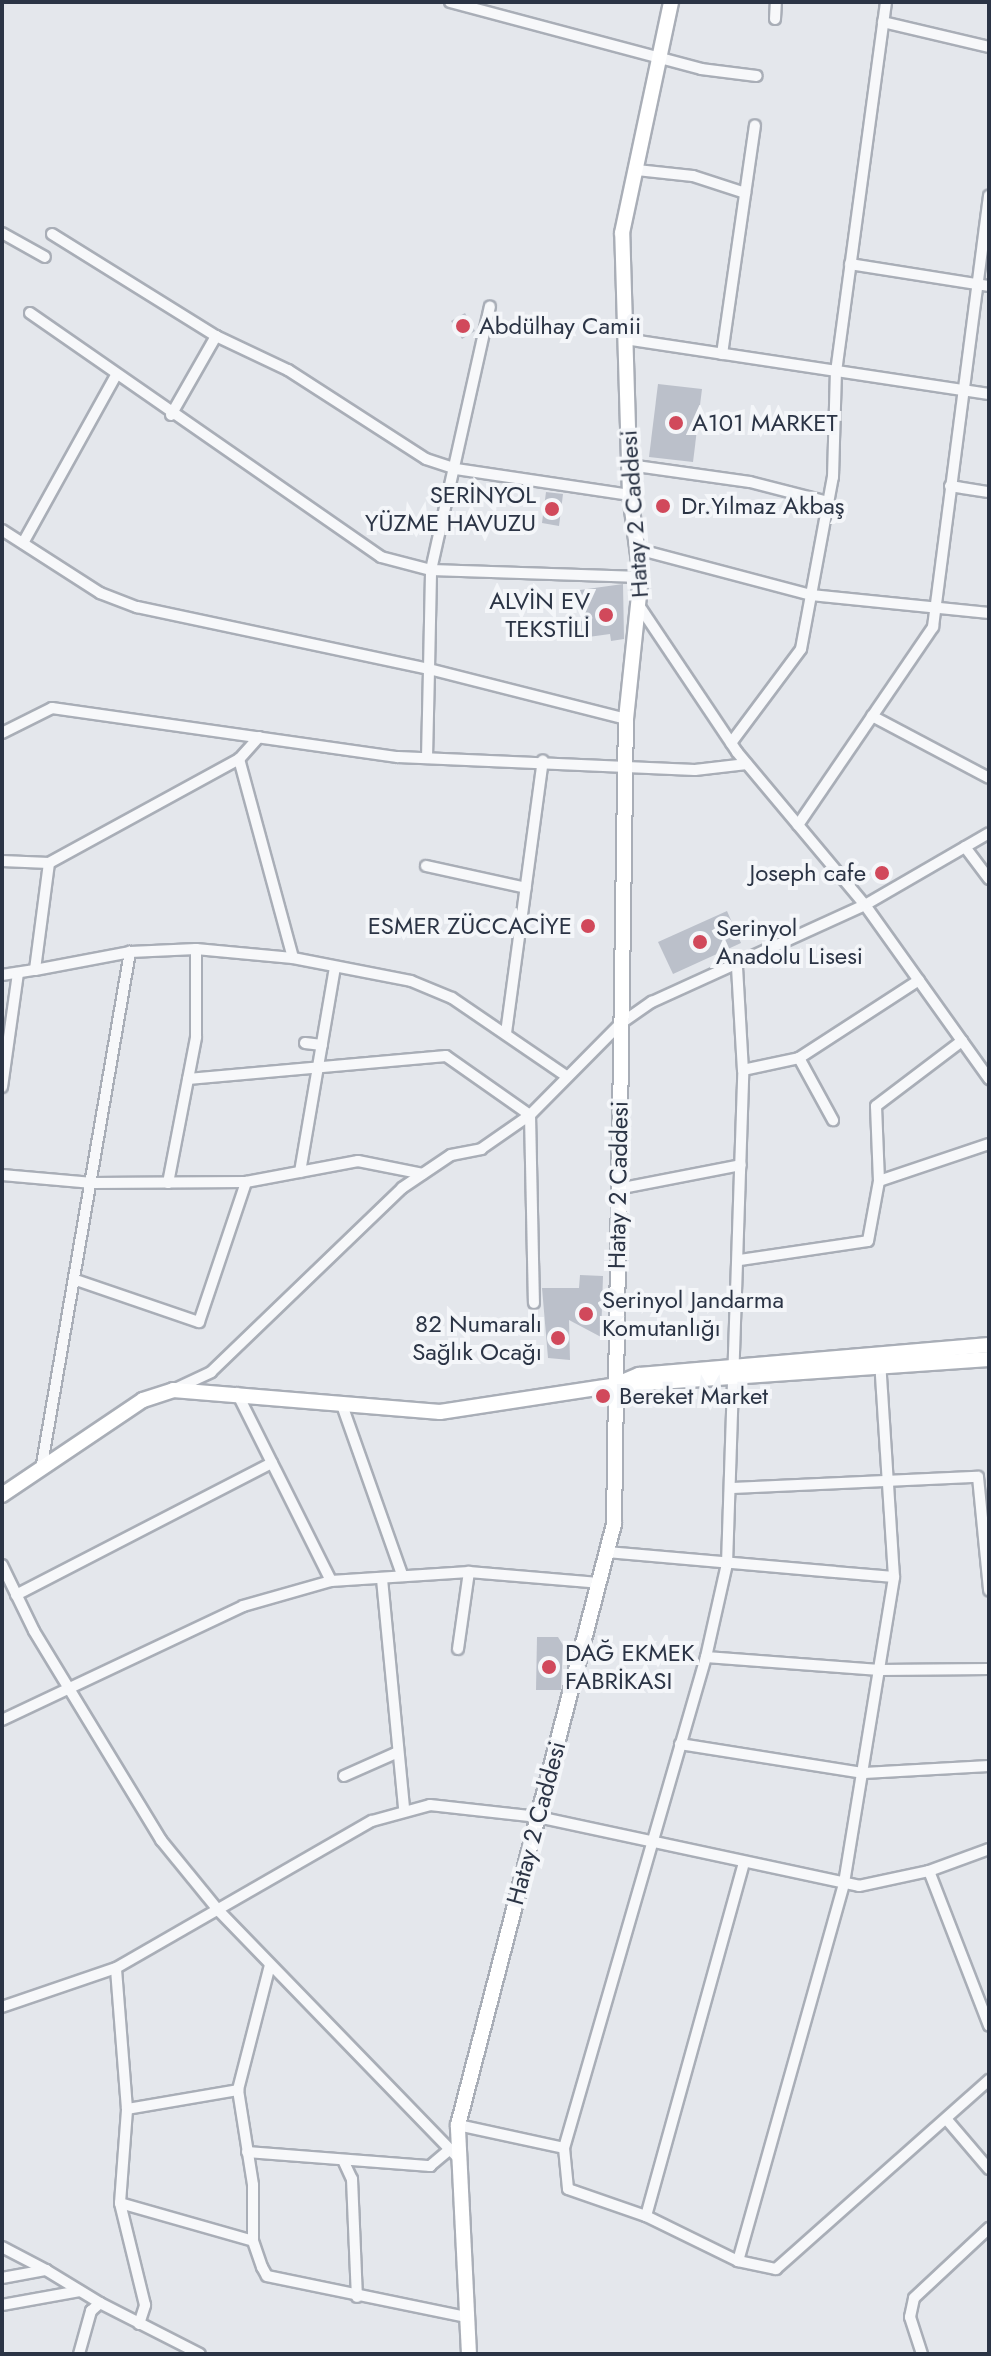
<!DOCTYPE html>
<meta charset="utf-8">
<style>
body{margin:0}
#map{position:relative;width:991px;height:2356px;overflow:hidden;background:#e4e7ec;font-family:Jost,sans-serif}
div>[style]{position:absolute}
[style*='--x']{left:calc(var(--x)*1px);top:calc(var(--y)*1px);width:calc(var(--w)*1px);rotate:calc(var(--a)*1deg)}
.building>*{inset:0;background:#bbc0ca}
.roads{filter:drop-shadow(2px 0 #a9aeb7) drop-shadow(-2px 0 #a9aeb7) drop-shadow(0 2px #a9aeb7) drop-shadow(0 -2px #a9aeb7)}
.street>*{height:10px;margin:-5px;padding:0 5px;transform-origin:5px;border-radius:5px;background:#f7f8fa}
.secondary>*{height:14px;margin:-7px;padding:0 7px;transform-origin:7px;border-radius:7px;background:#fff}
.dots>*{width:22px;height:22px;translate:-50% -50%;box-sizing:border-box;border:4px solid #f4f6f9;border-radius:50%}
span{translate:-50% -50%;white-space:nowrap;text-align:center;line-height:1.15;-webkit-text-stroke:8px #f4f6f9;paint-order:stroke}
.poi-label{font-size:24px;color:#2b3445}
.left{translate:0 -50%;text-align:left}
.right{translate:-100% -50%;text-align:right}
.street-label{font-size:24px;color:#2b3445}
.frame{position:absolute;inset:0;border:4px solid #2b3445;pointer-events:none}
</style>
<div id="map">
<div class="building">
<i style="clip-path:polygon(465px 313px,475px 331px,462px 339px,451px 321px)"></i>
<i style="clip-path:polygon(658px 384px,702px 389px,693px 462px,649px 457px)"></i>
<i style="clip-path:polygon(546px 492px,563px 494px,559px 526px,542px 523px)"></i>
<i style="clip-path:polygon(623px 584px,624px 639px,611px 641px,610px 634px,574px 639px,572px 622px,583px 621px,580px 590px)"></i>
<i style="clip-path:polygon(727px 911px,741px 943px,673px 974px,658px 942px)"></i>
<i style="clip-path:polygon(580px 1275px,603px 1276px,601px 1337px,569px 1320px,570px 1360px,548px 1358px,542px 1288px,579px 1288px)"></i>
<i style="clip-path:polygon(537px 1637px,558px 1637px,563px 1645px,561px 1690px,536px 1690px)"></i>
</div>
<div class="roads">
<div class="street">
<i style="--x:450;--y:2;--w:260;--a:14.9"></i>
<i style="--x:701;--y:69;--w:56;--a:7.1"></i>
<i style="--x:775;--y:19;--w:17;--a:-87"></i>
<i style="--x:883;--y:22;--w:109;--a:13.3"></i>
<i style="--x:637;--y:170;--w:56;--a:6.1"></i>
<i style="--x:693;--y:176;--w:55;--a:18.1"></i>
<i style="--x:2;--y:233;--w:49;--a:29.2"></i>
<i style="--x:52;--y:234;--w:193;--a:31.9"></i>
<i style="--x:850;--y:264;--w:141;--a:9"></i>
<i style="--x:30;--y:313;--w:427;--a:34.8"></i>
<i style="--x:381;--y:557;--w:52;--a:14.6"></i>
<i style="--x:431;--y:570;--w:210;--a:1.9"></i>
<i style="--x:625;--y:339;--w:368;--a:8.6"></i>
<i style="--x:722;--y:354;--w:231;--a:-81.8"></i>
<i style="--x:171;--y:415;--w:91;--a:-60.3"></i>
<i style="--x:216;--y:336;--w:80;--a:25.3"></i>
<i style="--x:288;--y:370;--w:164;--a:32.8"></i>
<i style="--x:426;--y:459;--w:32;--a:18"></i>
<i style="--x:456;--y:469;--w:176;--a:8.5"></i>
<i style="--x:629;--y:465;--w:122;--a:8"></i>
<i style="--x:750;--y:482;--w:81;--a:14.4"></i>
<i style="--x:950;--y:486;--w:39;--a:9"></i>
<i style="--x:2;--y:530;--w:117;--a:32.7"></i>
<i style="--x:100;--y:593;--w:40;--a:21"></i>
<i style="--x:137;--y:607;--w:299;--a:12"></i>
<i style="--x:429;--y:669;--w:99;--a:-88.8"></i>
<i style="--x:431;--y:570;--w:270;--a:-77.4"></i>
<i style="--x:23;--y:543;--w:192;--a:-61"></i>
<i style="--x:637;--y:549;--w:180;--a:14.8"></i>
<i style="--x:811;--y:595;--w:179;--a:5.8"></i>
<i style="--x:640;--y:607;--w:174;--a:56.2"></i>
<i style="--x:737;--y:752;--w:199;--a:50.1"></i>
<i style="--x:865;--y:905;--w:214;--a:54.5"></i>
<i style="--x:872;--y:716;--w:132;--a:27.9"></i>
<i style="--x:2;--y:733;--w:56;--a:-26.6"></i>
<i style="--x:52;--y:708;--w:349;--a:8.1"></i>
<i style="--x:398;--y:757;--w:297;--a:2.5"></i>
<i style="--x:695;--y:770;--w:52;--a:-6.6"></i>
<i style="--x:259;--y:737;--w:30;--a:132"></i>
<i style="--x:239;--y:759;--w:206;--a:74.8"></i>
<i style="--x:731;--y:743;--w:117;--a:-53.3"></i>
<i style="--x:801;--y:649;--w:175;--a:-79.5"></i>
<i style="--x:833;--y:477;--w:105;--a:-88.4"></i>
<i style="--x:836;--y:372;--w:373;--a:-82.3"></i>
<i style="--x:427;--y:758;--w:89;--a:-88.7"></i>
<i style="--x:429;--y:669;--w:203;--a:14.2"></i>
<i style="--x:798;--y:825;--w:240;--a:-55.7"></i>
<i style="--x:933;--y:627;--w:435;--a:-82.6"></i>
<i style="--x:965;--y:847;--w:40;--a:53"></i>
<i style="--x:2;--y:861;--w:47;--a:2.4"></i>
<i style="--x:49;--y:863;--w:108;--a:97.5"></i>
<i style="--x:35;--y:970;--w:97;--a:-10.7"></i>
<i style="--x:130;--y:952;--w:66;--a:-2.6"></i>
<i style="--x:196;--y:949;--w:97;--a:5.3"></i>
<i style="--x:293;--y:958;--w:120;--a:11"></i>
<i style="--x:411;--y:981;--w:44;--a:22.5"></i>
<i style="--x:452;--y:998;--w:137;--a:34.3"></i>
<i style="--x:49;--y:863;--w:217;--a:-28.7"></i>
<i style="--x:426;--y:866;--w:102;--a:12.4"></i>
<i style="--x:737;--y:967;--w:103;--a:86.7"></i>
<i style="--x:743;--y:1070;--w:57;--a:-12.1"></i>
<i style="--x:799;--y:1058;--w:143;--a:-33"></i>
<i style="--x:2;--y:975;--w:33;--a:-9"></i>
<i style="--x:506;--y:1033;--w:275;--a:-82.3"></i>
<i style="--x:305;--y:1043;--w:17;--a:7"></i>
<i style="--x:799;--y:1058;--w:71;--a:61.3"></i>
<i style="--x:188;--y:1079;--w:259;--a:-5.1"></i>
<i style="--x:446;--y:1056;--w:103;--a:35.1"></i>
<i style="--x:530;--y:1115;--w:188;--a:88.8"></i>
<i style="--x:2;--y:1087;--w:115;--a:-82"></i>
<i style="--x:300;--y:1172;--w:207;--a:-80.3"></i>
<i style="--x:2;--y:1175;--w:91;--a:5"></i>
<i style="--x:93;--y:1183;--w:153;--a:-0.4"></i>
<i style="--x:246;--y:1182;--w:114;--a:-10.6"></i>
<i style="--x:358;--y:1161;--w:66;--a:11.3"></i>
<i style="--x:879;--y:1181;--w:116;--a:-18.6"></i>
<i style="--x:168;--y:1183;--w:149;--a:-79.1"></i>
<i style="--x:196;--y:1037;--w:88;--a:-90"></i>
<i style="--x:618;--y:1189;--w:125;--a:-11"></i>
<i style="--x:740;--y:1260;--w:129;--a:-8.4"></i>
<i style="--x:868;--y:1241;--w:61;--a:-79.6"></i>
<i style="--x:879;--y:1181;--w:75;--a:-92.3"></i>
<i style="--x:876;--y:1106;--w:108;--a:-37.1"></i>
<i style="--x:76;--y:1280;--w:130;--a:18.9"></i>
<i style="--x:199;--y:1322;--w:148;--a:-71.4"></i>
<i style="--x:175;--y:1389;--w:40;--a:-25"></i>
<i style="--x:211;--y:1372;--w:265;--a:-43.9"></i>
<i style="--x:402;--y:1188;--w:59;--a:-34"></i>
<i style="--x:451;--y:1155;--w:31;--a:-11"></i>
<i style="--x:481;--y:1149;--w:60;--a:-34.8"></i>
<i style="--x:530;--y:1115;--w:128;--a:-45.3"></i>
<i style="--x:620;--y:1024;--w:39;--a:-35"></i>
<i style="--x:652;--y:1002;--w:234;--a:-24.5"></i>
<i style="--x:865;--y:905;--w:143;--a:-30.1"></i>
<i style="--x:237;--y:1393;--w:210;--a:63.4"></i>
<i style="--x:331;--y:1581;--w:138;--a:-3.7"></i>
<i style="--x:469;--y:1572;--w:130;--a:4.8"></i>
<i style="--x:342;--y:1405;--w:179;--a:70.5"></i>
<i style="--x:42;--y:1464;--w:520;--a:-80.25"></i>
<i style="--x:732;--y:1488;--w:246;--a:-2.6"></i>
<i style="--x:978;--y:1477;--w:114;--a:84.4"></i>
<i style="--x:607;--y:1552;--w:288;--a:5"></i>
<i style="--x:894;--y:1577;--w:217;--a:-93.7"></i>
<i style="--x:2;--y:1565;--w:73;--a:64.1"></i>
<i style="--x:34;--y:1631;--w:245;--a:58.7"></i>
<i style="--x:161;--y:1840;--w:92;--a:50.8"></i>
<i style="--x:219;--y:1911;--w:347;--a:45.9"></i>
<i style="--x:382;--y:1579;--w:230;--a:84.5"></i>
<i style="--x:16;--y:1595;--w:288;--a:-27.3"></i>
<i style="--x:458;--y:1649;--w:78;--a:-81.9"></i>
<i style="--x:706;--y:1657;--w:174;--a:4.3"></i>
<i style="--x:880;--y:1670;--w:109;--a:-0.5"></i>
<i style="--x:2;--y:1720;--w:267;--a:-25.3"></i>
<i style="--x:243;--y:1606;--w:91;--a:-15.9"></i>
<i style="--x:680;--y:1744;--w:186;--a:9"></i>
<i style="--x:864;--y:1773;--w:125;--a:-3.2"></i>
<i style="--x:344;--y:1776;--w:57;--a:-23.9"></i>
<i style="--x:929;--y:1871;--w:166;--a:68.8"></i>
<i style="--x:270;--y:1965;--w:129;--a:104.4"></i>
<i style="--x:238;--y:2090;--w:96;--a:81"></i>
<i style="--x:253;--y:2185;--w:56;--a:90"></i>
<i style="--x:253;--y:2241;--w:28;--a:71"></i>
<i style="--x:262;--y:2267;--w:10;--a:61"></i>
<i style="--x:267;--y:2276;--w:204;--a:11.6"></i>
<i style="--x:2;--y:2007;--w:120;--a:-18.9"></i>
<i style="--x:127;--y:2109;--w:113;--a:-9.7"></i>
<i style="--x:948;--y:2121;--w:63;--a:49.5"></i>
<i style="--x:458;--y:2125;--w:108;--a:12.2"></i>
<i style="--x:564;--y:2148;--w:41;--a:84.4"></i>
<i style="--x:568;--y:2189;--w:83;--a:19.1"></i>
<i style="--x:646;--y:2216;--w:102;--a:26.1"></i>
<i style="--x:738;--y:2261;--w:39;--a:12"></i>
<i style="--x:776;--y:2269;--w:285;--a:-41.6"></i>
<i style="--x:564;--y:2148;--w:511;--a:-73.87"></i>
<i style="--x:706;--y:1657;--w:95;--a:-77.3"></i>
<i style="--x:727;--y:1564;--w:494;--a:-88.1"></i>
<i style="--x:247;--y:2152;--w:184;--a:4.4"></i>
<i style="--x:430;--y:2166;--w:25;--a:-40"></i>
<i style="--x:343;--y:2160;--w:21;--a:65"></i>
<i style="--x:352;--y:2179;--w:118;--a:87.6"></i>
<i style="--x:120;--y:2203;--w:138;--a:15.9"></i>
<i style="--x:646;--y:2216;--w:367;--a:-74.5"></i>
<i style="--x:2;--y:2247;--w:50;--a:27.6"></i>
<i style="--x:738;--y:2261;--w:393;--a:-74.3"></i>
<i style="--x:844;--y:1883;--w:310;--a:-80.7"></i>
<i style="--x:2;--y:2278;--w:45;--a:-10.3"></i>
<i style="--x:46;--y:2270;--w:63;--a:31.4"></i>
<i style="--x:2;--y:2305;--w:79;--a:-10.2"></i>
<i style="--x:139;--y:2324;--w:20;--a:-72"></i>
<i style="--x:145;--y:2305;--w:105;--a:-103.8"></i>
<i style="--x:120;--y:2203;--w:94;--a:-85.7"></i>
<i style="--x:127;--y:2109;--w:141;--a:-94.5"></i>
<i style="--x:116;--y:1968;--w:295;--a:-29.9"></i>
<i style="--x:372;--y:1821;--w:60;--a:-15.4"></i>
<i style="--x:430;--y:1805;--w:109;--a:6.3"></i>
<i style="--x:538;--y:1817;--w:328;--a:12.1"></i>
<i style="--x:859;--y:1886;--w:72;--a:-12.1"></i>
<i style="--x:929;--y:1871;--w:64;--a:-20.1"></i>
<i style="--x:79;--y:2354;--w:45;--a:-74.4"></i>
<i style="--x:91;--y:2311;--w:12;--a:-42"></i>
<i style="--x:100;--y:2303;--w:112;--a:27"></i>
<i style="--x:922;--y:2354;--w:39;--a:-108"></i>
<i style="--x:910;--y:2317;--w:19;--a:-78"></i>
<i style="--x:914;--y:2298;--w:103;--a:-43"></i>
</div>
<div class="secondary">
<i style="--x:620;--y:1383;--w:21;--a:-23"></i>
<i style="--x:639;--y:1375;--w:351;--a:-4.9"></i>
<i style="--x:2;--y:1495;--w:170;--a:-34"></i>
<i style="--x:143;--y:1400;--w:32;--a:-18"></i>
<i style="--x:173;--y:1390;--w:268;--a:4.7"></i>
<i style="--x:440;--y:1412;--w:178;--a:-8.7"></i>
<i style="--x:616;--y:1385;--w:374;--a:-4"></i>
<i style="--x:469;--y:2354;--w:229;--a:-92.8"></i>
<i style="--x:458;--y:2125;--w:621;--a:-75.45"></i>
<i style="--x:614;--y:1524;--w:805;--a:-89.15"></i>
<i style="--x:626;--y:719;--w:143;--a:-84"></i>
<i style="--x:641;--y:577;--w:83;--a:-97.6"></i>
<i style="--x:630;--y:495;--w:262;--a:-91.7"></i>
<i style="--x:622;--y:233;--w:236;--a:-78"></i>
</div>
</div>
<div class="dots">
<i style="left:463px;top:326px;background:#d1495b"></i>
<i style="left:676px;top:423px;background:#d1495b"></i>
<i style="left:663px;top:506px;background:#d1495b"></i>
<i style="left:552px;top:509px;background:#d1495b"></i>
<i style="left:606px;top:615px;background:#d1495b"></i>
<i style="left:882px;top:873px;background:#d1495b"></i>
<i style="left:588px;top:926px;background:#d1495b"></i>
<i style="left:700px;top:942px;background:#d1495b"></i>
<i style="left:586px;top:1314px;background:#d1495b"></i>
<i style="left:558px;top:1338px;background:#d1495b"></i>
<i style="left:603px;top:1396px;background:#d1495b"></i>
<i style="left:549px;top:1667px;background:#d1495b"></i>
</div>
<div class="poi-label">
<span class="left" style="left:479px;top:326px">Abdülhay Camii</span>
<span class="left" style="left:692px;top:423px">A101 MARKET</span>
<span class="right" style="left:536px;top:509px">SERİNYOL<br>YÜZME HAVUZU</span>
<span class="left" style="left:681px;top:506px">Dr.Yılmaz Akbaş</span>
<span class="right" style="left:590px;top:615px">ALVİN EV<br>TEKSTİLİ</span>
<span class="right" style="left:866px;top:873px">Joseph cafe</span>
<span class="right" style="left:572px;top:926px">ESMER ZÜCCACİYE</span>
<span class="left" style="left:716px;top:942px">Serinyol<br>Anadolu Lisesi</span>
<span class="left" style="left:602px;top:1314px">Serinyol Jandarma<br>Komutanlığı</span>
<span class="right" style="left:542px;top:1338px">82 Numaralı<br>Sağlık Ocağı</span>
<span class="left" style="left:619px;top:1396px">Bereket Market</span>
<span class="left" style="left:565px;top:1667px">DAĞ EKMEK<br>FABRİKASI</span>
</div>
<div class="street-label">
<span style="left:634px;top:514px;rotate:-94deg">Hatay 2 Caddesi</span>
<span style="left:618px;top:1185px;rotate:-89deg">Hatay 2 Caddesi</span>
<span style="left:536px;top:1823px;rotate:-75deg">Hatay 2 Caddesi</span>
</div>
<div class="frame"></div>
</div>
